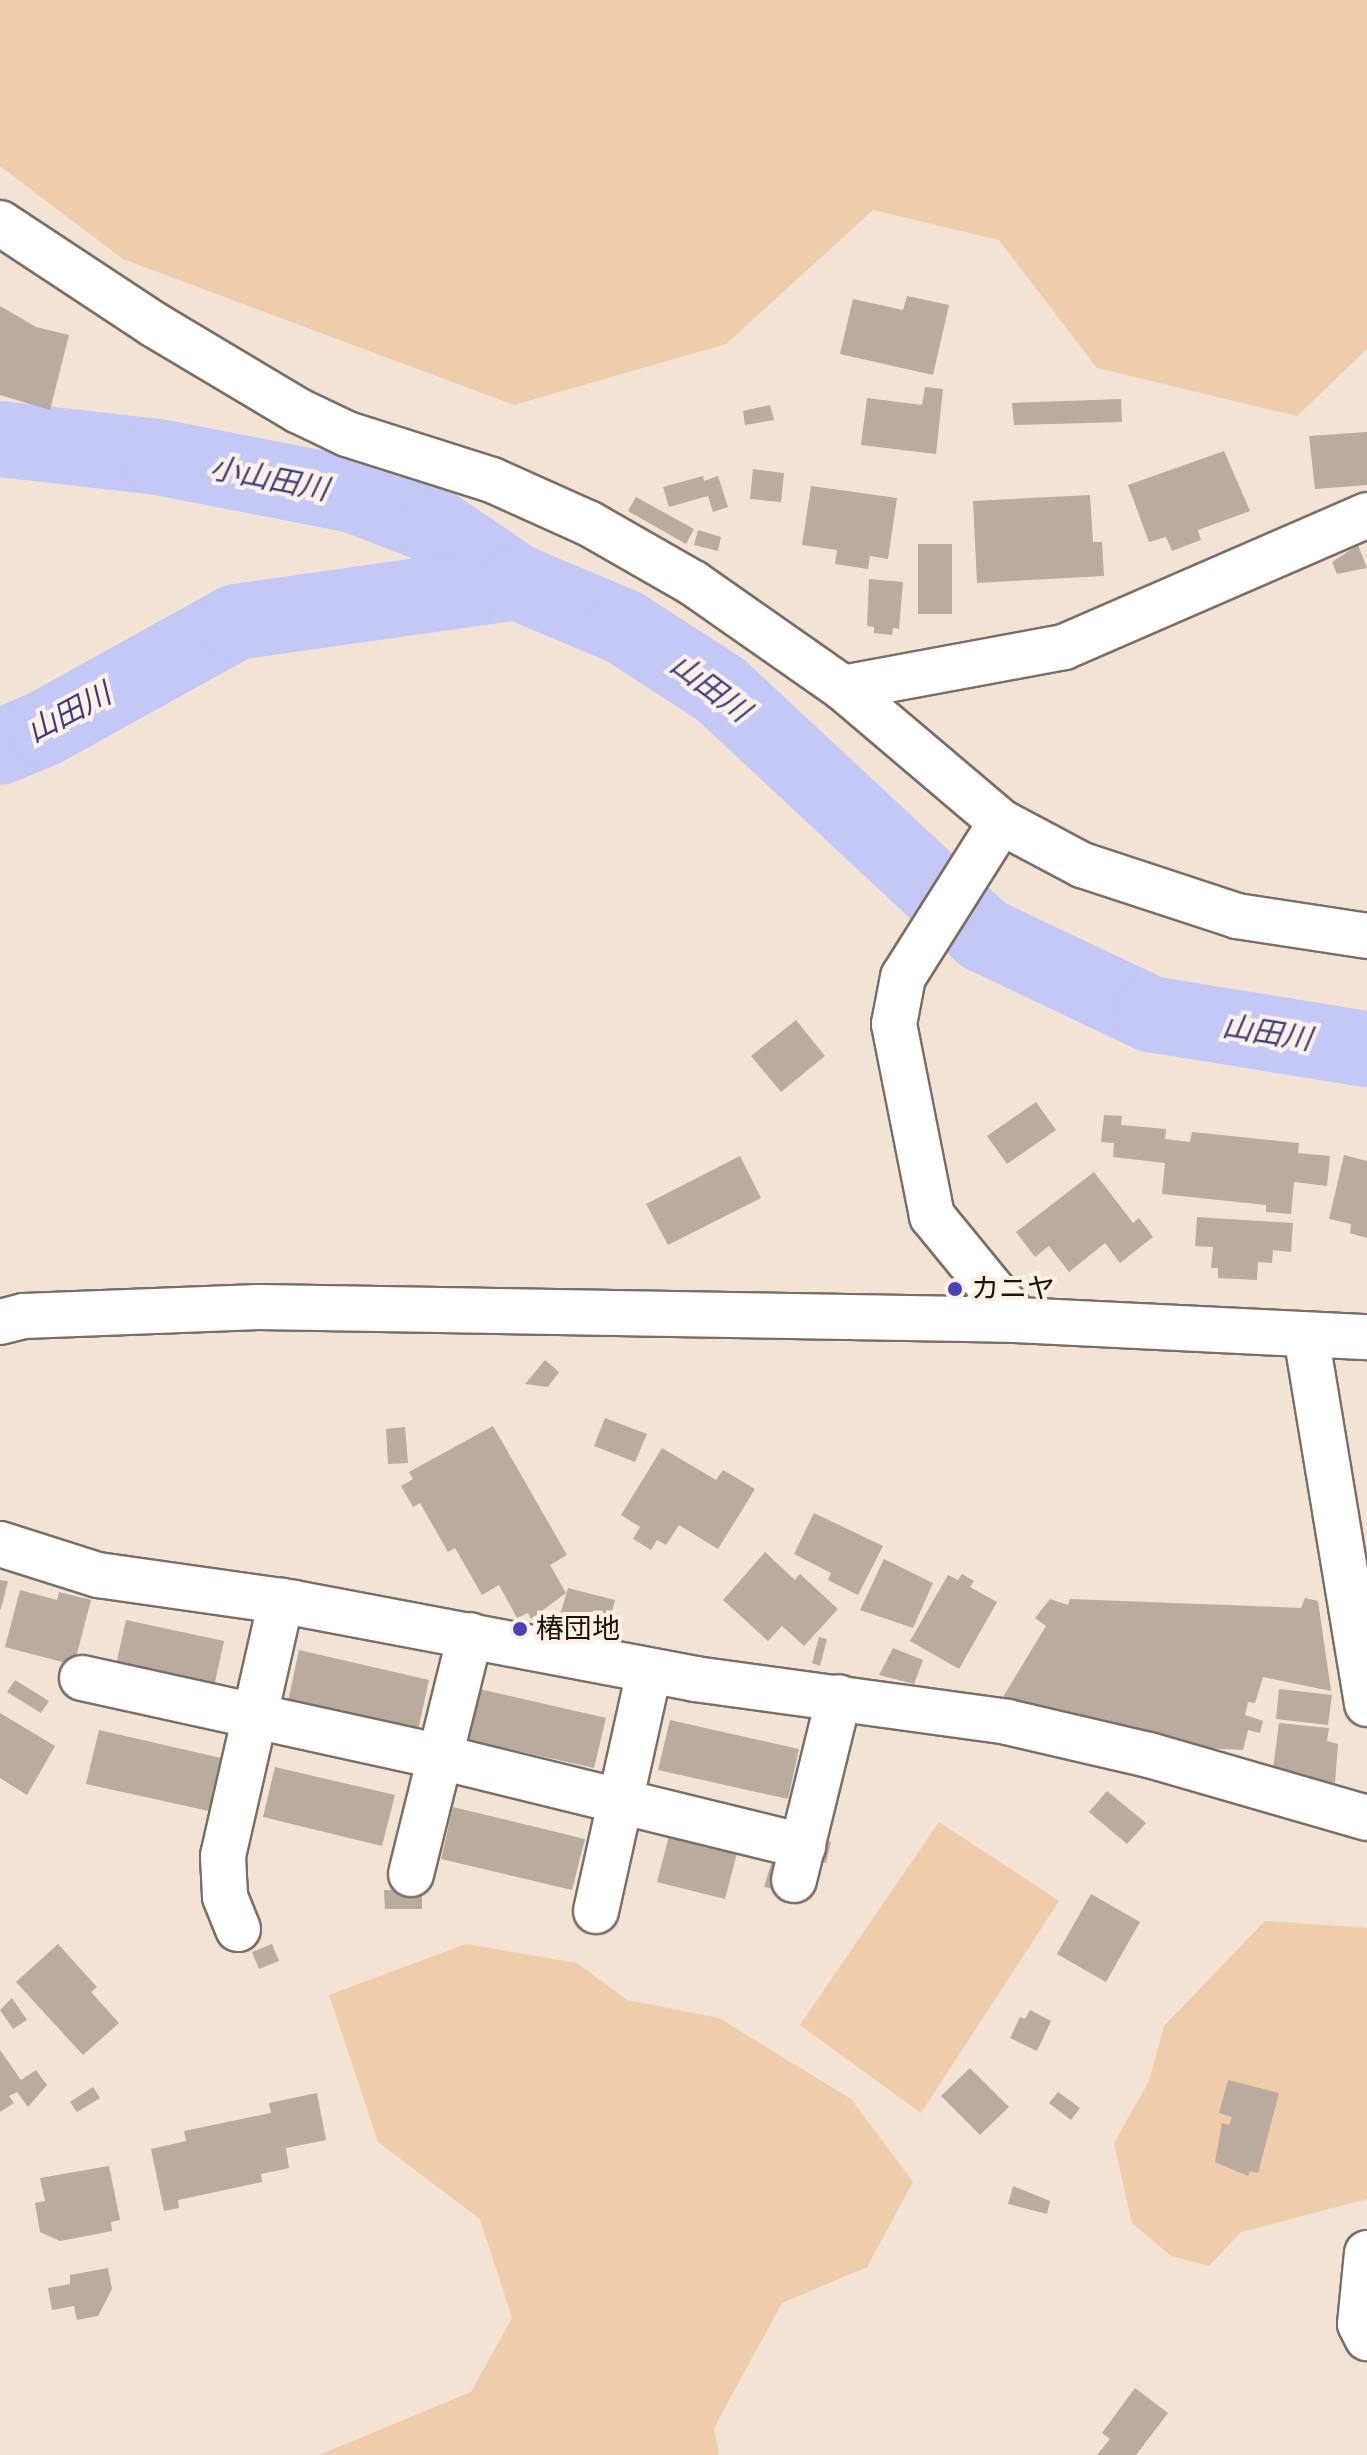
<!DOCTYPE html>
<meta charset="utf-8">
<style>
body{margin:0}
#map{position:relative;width:1367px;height:2455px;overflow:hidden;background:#f2e3d5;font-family:Helvetica,"Noto Sans JP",sans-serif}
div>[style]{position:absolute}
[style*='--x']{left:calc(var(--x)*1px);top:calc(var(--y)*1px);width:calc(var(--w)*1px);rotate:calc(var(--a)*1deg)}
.green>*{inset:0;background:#efccaa}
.river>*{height:76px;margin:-38px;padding:0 38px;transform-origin:38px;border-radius:38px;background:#c3c8f6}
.building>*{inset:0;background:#b9ab9d}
.roads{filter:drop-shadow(2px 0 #7c6e62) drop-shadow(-2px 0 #7c6e62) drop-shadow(0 2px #7c6e62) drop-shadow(0 -2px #7c6e62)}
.minor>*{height:44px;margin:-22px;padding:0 22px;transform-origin:22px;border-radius:22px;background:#fff}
.dots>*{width:22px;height:22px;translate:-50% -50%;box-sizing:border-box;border:4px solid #fdf1e5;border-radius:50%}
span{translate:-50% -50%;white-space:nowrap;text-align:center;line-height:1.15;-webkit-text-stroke:8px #fdf1e5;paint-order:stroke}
.poi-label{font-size:28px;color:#19140f}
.left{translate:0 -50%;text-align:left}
.water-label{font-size:30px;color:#3c3d80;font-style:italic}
</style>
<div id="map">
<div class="green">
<i style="clip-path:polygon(0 0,1367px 0,1367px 349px,1297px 416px,1097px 368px,999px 240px,873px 210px,726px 344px,514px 405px,123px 259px,0 166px)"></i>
<i style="clip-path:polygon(939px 1822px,1059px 1901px,921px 2113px,800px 2025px)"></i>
<i style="clip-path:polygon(1265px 1921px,1367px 1928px,1367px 2199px,1241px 2232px,1209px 2266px,1171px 2256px,1132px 2223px,1114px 2143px,1149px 2081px,1164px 2026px)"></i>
<i style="clip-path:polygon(466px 1944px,577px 1963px,627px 2000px,719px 2018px,851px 2099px,913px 2182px,867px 2267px,782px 2303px,714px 2428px,719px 2455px,319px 2455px,471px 2392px,512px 2318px,480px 2219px,378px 2142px,329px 1995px)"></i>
</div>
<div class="river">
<i style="--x:0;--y:439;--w:159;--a:6.5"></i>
<i style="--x:158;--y:457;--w:200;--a:11"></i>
<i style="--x:354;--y:495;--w:88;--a:21.3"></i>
<i style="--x:436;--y:527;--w:98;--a:34.2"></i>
<i style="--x:0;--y:747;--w:49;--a:-22.9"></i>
<i style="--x:45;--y:728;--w:218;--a:-29"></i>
<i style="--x:236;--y:622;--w:284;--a:-8.1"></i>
<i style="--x:517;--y:582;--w:116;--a:22.8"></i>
<i style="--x:624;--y:627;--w:116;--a:33"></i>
<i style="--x:721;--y:690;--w:359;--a:43"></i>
<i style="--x:984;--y:935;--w:184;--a:25.4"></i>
<i style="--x:1150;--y:1014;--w:220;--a:9.2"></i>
</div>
<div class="building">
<i style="clip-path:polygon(907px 296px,949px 305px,933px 375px,840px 354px,853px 299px,903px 310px)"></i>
<i style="clip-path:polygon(0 306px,36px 327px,69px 335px,50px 410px,0 395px)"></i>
<i style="clip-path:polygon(925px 387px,943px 389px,936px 454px,861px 445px,867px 398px,922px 405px)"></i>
<i style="clip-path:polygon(1121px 399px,1122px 422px,1014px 425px,1012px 403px)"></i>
<i style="clip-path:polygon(770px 405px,774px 420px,745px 425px,743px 411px)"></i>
<i style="clip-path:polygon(1367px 432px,1367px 485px,1315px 489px,1309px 436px)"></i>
<i style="clip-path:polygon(1224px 451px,1250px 511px,1198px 530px,1201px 540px,1172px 551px,1166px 537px,1149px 542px,1128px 485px)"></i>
<i style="clip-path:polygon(753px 469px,784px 473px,781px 502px,750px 499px)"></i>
<i style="clip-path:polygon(703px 476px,704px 481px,718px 476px,728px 507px,713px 512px,708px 496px,669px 507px,663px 487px)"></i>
<i style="clip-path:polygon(811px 486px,897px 498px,888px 559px,870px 556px,868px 569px,835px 564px,837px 550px,802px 545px)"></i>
<i style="clip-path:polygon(1090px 495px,1093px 542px,1102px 542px,1104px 576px,977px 583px,973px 501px)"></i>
<i style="clip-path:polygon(636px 497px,694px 529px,686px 544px,628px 511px)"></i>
<i style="clip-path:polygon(698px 530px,721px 537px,718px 551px,694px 545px)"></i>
<i style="clip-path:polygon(918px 544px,952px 544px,952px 614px,918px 614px)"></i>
<i style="clip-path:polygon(1358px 545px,1367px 568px,1337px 574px,1332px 562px)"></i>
<i style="clip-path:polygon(869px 579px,903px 582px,899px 629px,893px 628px,892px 635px,874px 633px,874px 627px,867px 626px)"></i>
<i style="clip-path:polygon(796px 1020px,825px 1056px,781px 1092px,751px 1056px)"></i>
<i style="clip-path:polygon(1036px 1102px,1056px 1130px,1007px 1164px,987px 1136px)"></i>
<i style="clip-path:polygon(1104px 1115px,1122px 1116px,1121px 1125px,1166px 1129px,1165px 1139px,1190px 1142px,1192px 1132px,1299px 1143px,1298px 1153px,1330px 1156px,1327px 1186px,1294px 1182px,1291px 1214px,1266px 1212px,1266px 1205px,1162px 1194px,1165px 1163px,1113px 1157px,1114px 1143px,1101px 1142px)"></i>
<i style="clip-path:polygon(1344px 1155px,1367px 1161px,1367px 1238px,1350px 1233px,1351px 1224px,1329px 1219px)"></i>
<i style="clip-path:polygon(740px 1156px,761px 1198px,668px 1245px,646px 1204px)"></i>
<i style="clip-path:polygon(1094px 1172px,1133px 1223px,1139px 1218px,1153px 1237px,1120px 1263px,1105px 1243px,1069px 1272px,1049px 1246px,1035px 1257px,1016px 1232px)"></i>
<i style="clip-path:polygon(1197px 1217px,1293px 1223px,1291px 1252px,1273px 1250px,1272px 1263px,1258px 1262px,1257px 1280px,1218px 1278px,1218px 1268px,1211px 1268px,1213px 1247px,1195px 1246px)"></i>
<i style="clip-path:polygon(545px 1360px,559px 1372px,548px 1387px,525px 1384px)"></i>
<i style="clip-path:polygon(605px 1418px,647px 1434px,635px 1462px,594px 1446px)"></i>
<i style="clip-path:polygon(493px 1426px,567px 1555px,550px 1565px,566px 1593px,531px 1619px,528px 1613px,517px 1618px,499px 1585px,482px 1595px,455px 1548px,448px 1552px,420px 1503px,413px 1507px,401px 1486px,413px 1479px,409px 1472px)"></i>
<i style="clip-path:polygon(405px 1427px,408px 1463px,388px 1464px,386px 1429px)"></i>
<i style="clip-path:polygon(662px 1448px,716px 1480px,723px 1470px,755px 1489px,718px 1549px,679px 1525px,666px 1545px,657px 1540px,651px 1550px,633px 1539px,640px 1527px,621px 1515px)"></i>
<i style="clip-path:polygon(814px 1513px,883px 1546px,858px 1595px,828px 1580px,831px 1573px,794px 1554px)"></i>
<i style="clip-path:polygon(765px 1552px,795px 1580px,800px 1574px,838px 1609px,804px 1646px,782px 1626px,768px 1641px,723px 1600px)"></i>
<i style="clip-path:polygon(884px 1559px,933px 1583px,913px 1628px,860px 1610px)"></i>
<i style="clip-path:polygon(962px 1574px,974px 1581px,970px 1587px,997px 1602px,959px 1669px,910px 1641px,948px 1575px,958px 1580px)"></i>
<i style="clip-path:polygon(0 1580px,8px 1581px,1px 1609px,0 1609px)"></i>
<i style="clip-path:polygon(568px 1588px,615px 1600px,608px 1628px,560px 1615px)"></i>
<i style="clip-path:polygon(20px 1590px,57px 1600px,59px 1592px,91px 1600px,74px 1665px,5px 1647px)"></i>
<i style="clip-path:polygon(1305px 1598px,1318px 1601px,1331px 1691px,1263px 1677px,1255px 1703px,1248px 1702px,1245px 1715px,1263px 1721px,1260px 1733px,1248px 1730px,1243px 1750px,1201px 1748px,1003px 1697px,1046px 1626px,1035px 1618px,1050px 1599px,1068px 1605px,1070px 1599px,1301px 1608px)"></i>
<i style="clip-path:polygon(126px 1620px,224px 1641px,213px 1691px,115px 1669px)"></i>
<i style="clip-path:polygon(819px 1637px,827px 1639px,820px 1666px,812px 1663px)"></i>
<i style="clip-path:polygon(893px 1648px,923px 1660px,914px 1684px,879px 1675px)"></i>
<i style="clip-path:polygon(299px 1650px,429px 1680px,418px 1730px,288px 1701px)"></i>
<i style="clip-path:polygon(15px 1680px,49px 1701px,41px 1713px,7px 1692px)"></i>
<i style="clip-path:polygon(475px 1688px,606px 1718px,594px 1768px,464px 1739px)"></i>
<i style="clip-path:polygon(1279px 1689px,1332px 1695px,1328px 1725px,1276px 1719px)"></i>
<i style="clip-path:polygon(0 1713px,55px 1746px,27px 1795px,0 1778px)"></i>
<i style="clip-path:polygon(670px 1720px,799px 1749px,788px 1799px,658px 1770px)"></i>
<i style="clip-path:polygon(1279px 1723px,1329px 1728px,1327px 1741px,1338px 1744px,1335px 1783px,1273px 1769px)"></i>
<i style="clip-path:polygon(99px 1730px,221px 1758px,209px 1811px,86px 1784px)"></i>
<i style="clip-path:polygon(275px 1767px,395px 1795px,382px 1846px,263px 1817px)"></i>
<i style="clip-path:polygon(1107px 1791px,1146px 1823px,1127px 1844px,1089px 1812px)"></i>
<i style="clip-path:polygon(453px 1807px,585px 1839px,572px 1890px,441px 1859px)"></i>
<i style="clip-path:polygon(669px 1836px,737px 1853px,725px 1899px,657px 1882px)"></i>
<i style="clip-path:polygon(823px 1839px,831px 1842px,826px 1863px,817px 1861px)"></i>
<i style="clip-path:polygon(771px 1864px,779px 1866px,773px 1889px,764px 1887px)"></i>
<i style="clip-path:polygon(384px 1890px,422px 1890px,422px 1909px,385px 1909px)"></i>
<i style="clip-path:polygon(1091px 1894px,1140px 1922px,1106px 1982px,1057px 1954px)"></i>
<i style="clip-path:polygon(58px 1944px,97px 1987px,91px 1992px,119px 2023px,83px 2055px,16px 1982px)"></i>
<i style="clip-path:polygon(272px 1944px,279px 1961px,259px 1969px,252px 1952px)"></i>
<i style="clip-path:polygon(12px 1998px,27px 2020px,13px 2029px,0 2010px)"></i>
<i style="clip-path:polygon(1030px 2010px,1051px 2021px,1037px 2051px,1010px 2038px,1020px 2017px,1025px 2019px)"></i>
<i style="clip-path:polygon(0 2050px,21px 2080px,36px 2070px,47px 2085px,28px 2107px,17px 2092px,9px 2096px,14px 2103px,0 2112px)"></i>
<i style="clip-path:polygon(970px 2068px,1009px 2107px,980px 2135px,941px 2096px)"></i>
<i style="clip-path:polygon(1228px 2080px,1279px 2093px,1258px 2173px,1250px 2171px,1248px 2176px,1215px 2162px,1222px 2123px,1229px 2125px,1232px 2117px,1219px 2113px)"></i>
<i style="clip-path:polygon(93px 2087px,100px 2098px,77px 2112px,70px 2102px)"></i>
<i style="clip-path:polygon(1058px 2092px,1080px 2108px,1071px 2120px,1049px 2103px)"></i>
<i style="clip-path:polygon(317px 2093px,326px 2140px,286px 2148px,289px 2168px,261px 2174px,262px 2182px,178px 2200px,179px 2208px,164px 2211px,151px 2149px,186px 2141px,184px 2131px,271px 2113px,269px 2103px)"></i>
<i style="clip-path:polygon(109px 2166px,120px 2220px,111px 2222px,112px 2231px,60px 2241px,40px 2232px,35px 2203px,45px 2201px,40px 2178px)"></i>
<i style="clip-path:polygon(1013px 2186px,1050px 2201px,1047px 2214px,1008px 2204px)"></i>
<i style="clip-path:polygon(108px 2268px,112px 2289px,98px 2316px,77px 2320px,74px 2306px,52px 2310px,48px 2288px,70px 2284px,70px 2275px)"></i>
<i style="clip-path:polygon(1135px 2388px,1168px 2413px,1136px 2455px,1097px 2455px,1110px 2439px,1102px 2433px)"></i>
</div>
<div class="roads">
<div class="minor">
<i style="--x:0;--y:223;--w:183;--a:33.4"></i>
<i style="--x:153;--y:324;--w:170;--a:30.8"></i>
<i style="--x:299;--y:411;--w:53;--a:25.6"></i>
<i style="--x:347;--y:434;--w:152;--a:17.6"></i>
<i style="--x:492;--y:480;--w:107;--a:24.2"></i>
<i style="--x:590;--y:524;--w:119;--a:29.8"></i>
<i style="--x:693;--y:583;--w:183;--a:35"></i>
<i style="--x:843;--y:688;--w:207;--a:40.3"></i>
<i style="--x:1001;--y:822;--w:92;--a:28"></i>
<i style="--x:1082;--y:865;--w:163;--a:18.2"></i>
<i style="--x:1237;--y:916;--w:132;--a:8.7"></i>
<i style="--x:843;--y:688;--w:225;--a:-10.5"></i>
<i style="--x:1064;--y:647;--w:331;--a:-23.5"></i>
<i style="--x:1001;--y:822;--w:183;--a:122.3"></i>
<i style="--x:903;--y:977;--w:48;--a:100.8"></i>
<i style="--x:894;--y:1024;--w:196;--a:78.8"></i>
<i style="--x:932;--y:1216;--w:134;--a:50.7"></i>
<i style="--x:0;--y:1322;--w:25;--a:-14"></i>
<i style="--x:24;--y:1316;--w:235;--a:-2.2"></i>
<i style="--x:259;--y:1307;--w:758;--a:0.98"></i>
<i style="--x:1017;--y:1320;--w:350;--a:2.8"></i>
<i style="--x:1306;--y:1335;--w:374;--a:80.6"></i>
<i style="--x:0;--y:1544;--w:103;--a:17.6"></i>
<i style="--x:98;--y:1575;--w:198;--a:8.1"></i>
<i style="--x:294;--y:1603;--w:408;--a:10.7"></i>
<i style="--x:695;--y:1679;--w:315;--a:7.8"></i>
<i style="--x:1007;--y:1722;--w:146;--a:13.1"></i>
<i style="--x:1149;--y:1755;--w:227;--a:16.1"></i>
<i style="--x:82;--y:1678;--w:367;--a:12.4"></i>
<i style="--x:440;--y:1757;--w:374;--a:13.8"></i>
<i style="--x:411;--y:1874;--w:246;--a:-76.1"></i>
<i style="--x:794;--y:1880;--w:188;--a:-76.2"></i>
<i style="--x:596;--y:1911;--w:246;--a:-77.5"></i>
<i style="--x:238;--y:1929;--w:35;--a:-112"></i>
<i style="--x:225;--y:1896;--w:40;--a:-92.9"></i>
<i style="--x:223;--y:1856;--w:262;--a:-77.2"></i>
<i style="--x:1367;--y:2253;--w:71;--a:95.6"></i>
<i style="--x:1360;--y:2324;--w:16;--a:63"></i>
</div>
</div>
<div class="dots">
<i style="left:955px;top:1289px;background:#4942b8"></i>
<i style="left:520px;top:1629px;background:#4942b8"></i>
</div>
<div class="poi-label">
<span class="left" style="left:971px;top:1289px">カニヤ</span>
<span class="left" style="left:536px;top:1629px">椿団地</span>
</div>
<div class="water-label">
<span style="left:269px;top:479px;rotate:11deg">小山田川</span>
<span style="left:710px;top:688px;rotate:37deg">山田川</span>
<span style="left:69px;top:713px;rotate:-28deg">山田川</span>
<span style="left:1267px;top:1033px;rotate:9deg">山田川</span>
</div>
</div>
